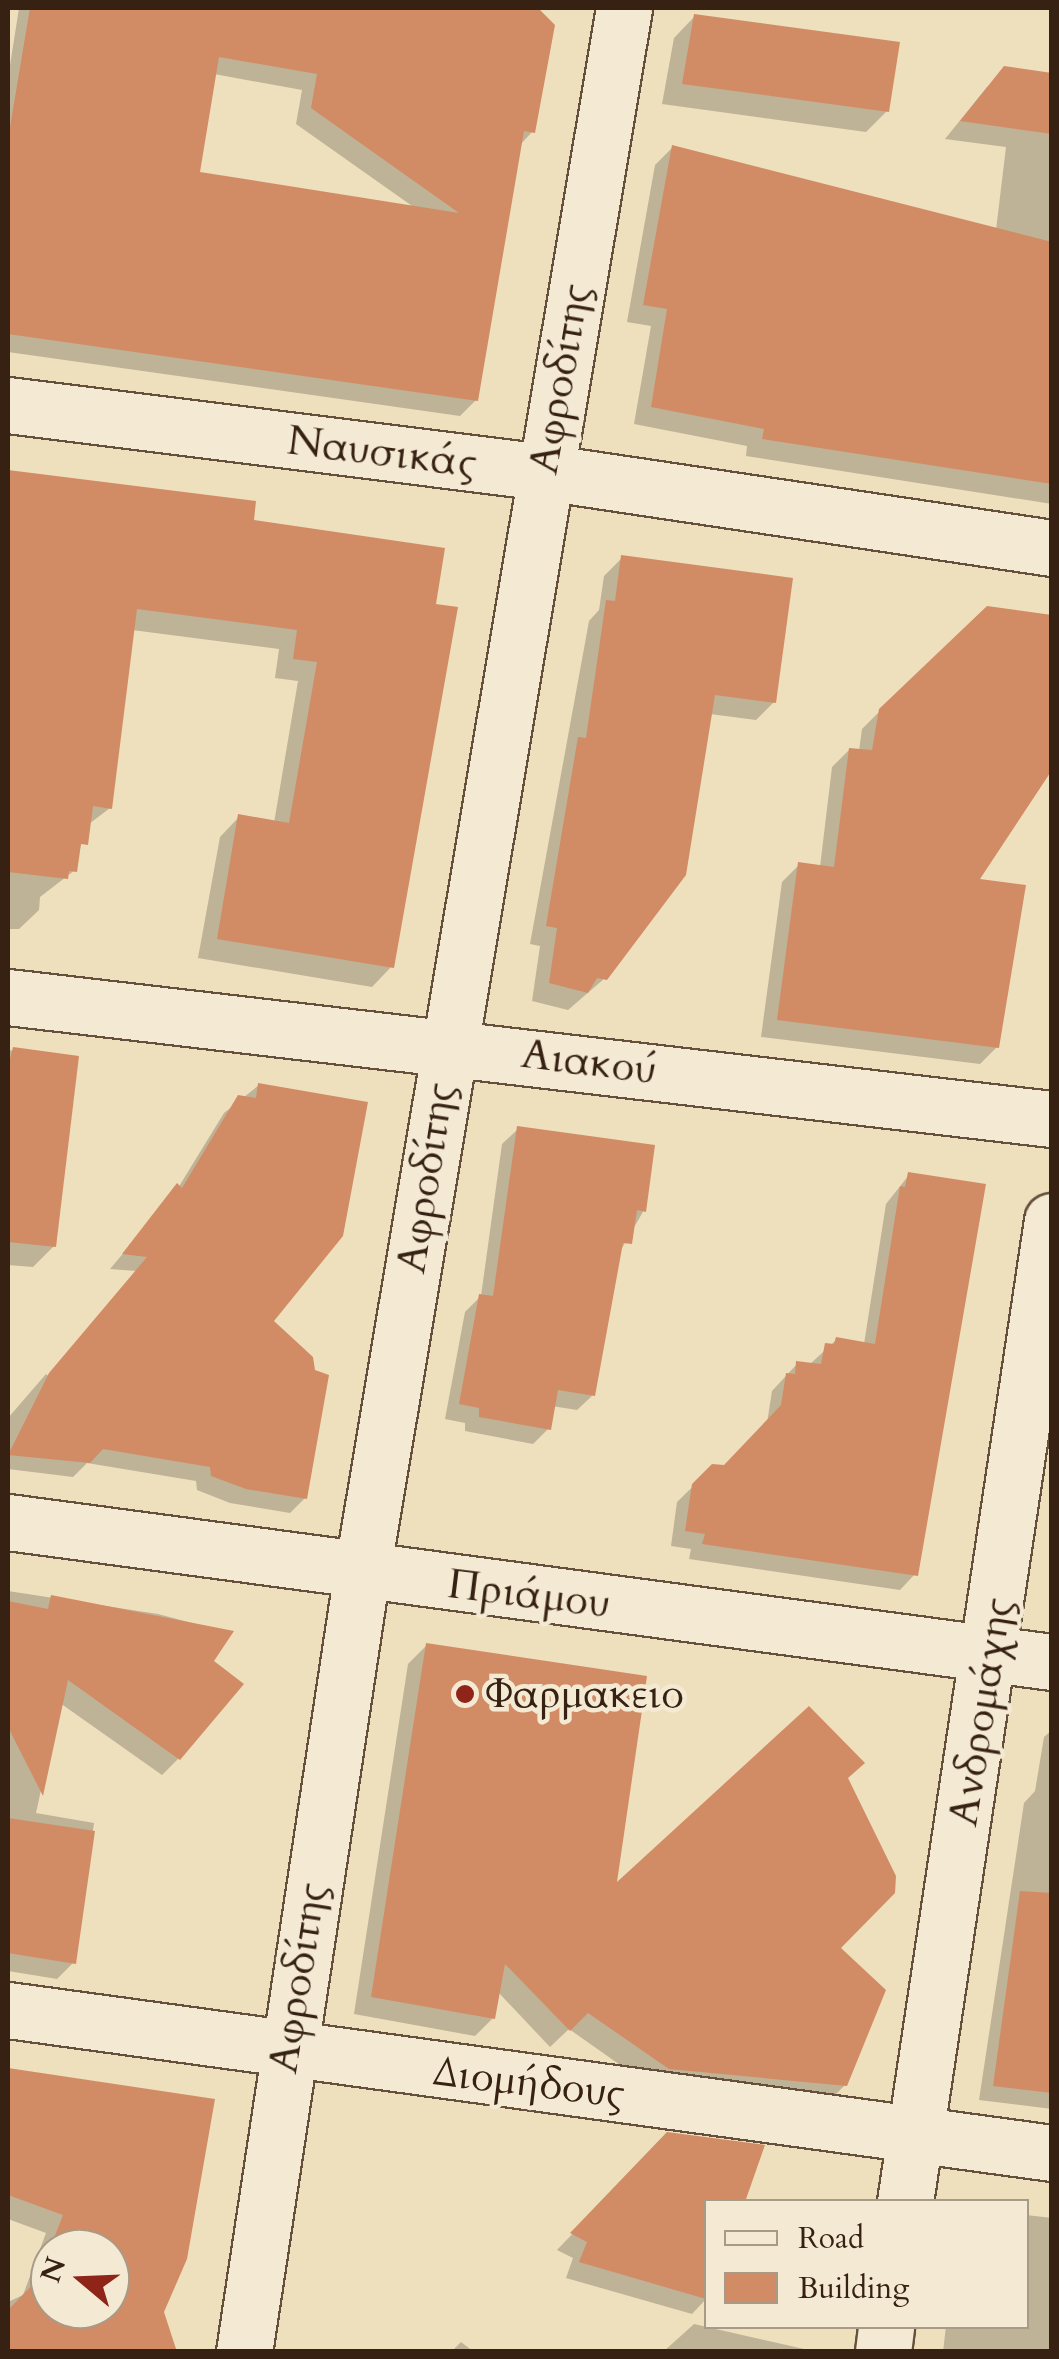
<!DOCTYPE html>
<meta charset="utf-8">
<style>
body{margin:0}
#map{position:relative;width:1059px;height:2359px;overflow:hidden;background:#eedfbd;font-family:Cardo,serif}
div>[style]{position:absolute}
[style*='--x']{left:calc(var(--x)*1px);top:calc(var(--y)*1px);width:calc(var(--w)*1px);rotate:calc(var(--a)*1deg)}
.shadow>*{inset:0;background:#0003}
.building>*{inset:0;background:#d28c65}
.roads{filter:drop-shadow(2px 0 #64503d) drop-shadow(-2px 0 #64503d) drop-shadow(0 2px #64503d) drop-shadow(0 -2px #64503d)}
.minor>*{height:55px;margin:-27.5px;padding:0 27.5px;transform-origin:27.5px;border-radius:27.5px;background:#f4ead4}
.dots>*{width:28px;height:28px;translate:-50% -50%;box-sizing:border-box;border:5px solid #f4ead4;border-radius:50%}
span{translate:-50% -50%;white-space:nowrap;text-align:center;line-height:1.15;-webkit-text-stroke:9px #f4ead4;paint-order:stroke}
.street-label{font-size:42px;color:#362112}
.poi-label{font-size:42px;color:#362112}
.left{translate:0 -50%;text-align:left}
.frame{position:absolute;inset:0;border:10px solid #362112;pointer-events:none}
.legend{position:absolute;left:704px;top:2199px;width:325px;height:130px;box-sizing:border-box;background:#f4ead4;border:2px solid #a89a86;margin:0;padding:12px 18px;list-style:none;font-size:30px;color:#362112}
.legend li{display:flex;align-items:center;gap:20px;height:50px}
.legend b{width:50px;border:2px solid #a89a86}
.north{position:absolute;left:30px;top:2229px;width:100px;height:100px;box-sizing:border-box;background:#f4ead4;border:2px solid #a89a86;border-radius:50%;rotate:289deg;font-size:28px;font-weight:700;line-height:40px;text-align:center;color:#362112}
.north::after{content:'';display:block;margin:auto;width:35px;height:45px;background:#8f2418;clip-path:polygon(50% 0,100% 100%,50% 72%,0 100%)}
</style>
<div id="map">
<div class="shadow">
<i style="clip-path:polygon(evenodd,19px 8px,535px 8px,553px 26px,532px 132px,519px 146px,476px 400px,460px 416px,8px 352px,8px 78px,19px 8px,214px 74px,302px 90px,296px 124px,415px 208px,197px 174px,214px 74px)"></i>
<i style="clip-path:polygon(695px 16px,887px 111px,866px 132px,662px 104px,674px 38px)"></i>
<i style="clip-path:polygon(1052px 75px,1052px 504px,746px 456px,747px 446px,634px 424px,651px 326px,627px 322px,655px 165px,672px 148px,996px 230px,1006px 147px,945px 139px,987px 87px)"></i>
<i style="clip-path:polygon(8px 472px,254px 503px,251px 522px,442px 550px,391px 967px,372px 987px,198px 958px,220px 837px,239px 817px,274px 823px,298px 681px,275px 678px,279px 649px,132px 630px,110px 808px,85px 827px,75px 870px,40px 897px,39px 910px,19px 929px,8px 929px)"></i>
<i style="clip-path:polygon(622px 558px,774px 702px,756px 720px,710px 714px,605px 978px,568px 1010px,532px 1001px,540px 946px,530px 944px,589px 621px,599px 610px,604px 576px)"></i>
<i style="clip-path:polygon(880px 711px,997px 1047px,980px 1064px,761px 1037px,782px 882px,799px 865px,820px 867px,832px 767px,849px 750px,859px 751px,862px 729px)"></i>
<i style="clip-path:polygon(8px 1050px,76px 1058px,54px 1246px,33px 1267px,8px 1265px)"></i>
<i style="clip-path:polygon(259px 1085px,270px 1321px,305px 1498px,290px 1513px,230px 1503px,197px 1490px,196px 1481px,87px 1463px,73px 1477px,8px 1469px,8px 1418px,46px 1374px,51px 1378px,136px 1271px,110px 1269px,178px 1188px,224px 1113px)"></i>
<i style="clip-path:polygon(518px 1129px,644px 1210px,618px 1255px,593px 1395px,577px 1410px,552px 1406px,548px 1429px,533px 1444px,465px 1431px,465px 1423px,445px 1419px,465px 1312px,481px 1296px,502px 1144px)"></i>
<i style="clip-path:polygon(909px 1175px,915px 1574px,900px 1590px,689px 1559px,691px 1549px,671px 1546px,677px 1502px,713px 1467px,724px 1468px,767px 1423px,772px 1391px,797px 1364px,809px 1365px,836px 1340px,864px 1344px,886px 1204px)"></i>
<i style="clip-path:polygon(8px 1591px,158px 1614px,230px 1633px,210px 1661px,178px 1759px,162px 1775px,60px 1703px,36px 1813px,94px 1823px,74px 1962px,57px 1979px,8px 1971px)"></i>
<i style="clip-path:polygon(426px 1646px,613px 1889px,845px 1779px,838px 1948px,845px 2085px,827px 2103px,650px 2086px,569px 2029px,550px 2047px,498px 1992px,493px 2018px,475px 2036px,354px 2014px,408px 1664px)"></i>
<i style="clip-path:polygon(1052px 1730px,1052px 2109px,979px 2100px,1024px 1803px,1035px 1791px,1044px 1737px)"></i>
<i style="clip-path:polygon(evenodd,8px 2073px,212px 2101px,161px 2312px,173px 2352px,8px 2352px,8px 2302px,23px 2295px,46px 2233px,8px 2219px,8px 2073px,50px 2249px,110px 2249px,110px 2309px,50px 2309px,50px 2249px)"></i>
<i style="clip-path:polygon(668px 2134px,706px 2202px,706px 2299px,692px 2314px,566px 2278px,573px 2258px,557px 2250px)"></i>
<i style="clip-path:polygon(1026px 2215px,1052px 2218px,1052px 2352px,943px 2352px,946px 2326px,1026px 2326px)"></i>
<i style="clip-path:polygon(694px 2324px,804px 2349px,804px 2352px,663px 2352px)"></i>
<i style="clip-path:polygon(461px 2342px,474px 2352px,451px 2352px)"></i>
</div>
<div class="building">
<i style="clip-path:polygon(evenodd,30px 8px,538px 8px,555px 25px,535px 133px,524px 131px,478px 401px,8px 334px,8px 139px,30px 8px,219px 57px,317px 74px,311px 108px,459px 213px,200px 172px,219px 57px)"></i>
<i style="clip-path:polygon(694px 14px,900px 42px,889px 112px,682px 84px)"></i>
<i style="clip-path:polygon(1004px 66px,1052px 73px,1052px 134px,960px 121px)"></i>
<i style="clip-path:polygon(672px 145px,1052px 242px,1052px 484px,762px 439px,764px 429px,651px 407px,667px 309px,643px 305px)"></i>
<i style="clip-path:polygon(8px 470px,256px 501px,254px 520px,445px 548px,436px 604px,458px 607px,394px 968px,217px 939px,238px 814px,289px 823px,317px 662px,293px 659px,297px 630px,137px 609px,112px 809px,93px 806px,88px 845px,81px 844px,77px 872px,69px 871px,68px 879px,8px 872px)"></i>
<i style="clip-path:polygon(621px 555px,793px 578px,776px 703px,715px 695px,686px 875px,607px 980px,597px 978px,588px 993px,549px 983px,557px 928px,546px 926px,578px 737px,586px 738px,606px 600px,615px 601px)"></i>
<i style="clip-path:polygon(987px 606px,1052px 615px,1052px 770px,980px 879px,1026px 885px,999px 1048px,777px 1020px,798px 862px,834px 867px,849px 748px,872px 750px,879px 709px)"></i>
<i style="clip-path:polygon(13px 1047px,79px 1056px,56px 1247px,8px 1242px,8px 1067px)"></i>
<i style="clip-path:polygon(258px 1083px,368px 1102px,343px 1236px,274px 1321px,313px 1357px,315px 1370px,329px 1375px,307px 1499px,246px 1489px,211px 1476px,210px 1467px,103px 1449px,90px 1463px,8px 1455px,49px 1373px,147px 1257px,122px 1254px,177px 1183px,182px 1188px,238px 1095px,256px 1098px)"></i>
<i style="clip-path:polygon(517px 1126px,655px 1145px,646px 1212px,637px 1210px,632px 1244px,623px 1243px,595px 1396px,558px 1390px,551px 1430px,479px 1417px,479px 1408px,459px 1404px,479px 1294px,493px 1296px)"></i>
<i style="clip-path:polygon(908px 1172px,986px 1184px,918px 1576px,702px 1544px,705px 1534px,685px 1531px,692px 1484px,712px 1464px,724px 1465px,781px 1405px,786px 1373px,795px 1374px,796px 1361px,821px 1364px,825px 1343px,834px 1344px,836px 1337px,875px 1344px,900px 1186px,905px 1187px)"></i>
<i style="clip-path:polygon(51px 1595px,234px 1631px,214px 1661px,244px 1684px,180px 1760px,68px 1680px,43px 1796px,8px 1727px,8px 1601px,48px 1609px)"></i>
<i style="clip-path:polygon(426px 1643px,647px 1676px,617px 1882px,809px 1706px,865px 1763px,848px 1778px,896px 1876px,895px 1893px,841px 1948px,886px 1990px,847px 2086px,669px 2069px,588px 2013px,570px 2031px,505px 1964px,495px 2019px,371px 1997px)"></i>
<i style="clip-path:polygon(8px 1818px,95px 1831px,76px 1964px,8px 1953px)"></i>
<i style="clip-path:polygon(1020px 1891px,1052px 1893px,1052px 2093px,993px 2086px)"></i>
<i style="clip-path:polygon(evenodd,8px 2068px,215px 2099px,187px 2259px,164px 2312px,177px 2352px,8px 2352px,8px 2310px,38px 2279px,63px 2215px,8px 2195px,8px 2068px,50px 2249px,110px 2249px,110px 2309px,50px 2309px,50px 2249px)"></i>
<i style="clip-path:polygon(667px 2132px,765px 2145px,745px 2202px,706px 2202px,706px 2299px,579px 2262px,587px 2242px,570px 2233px)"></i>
</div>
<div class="roads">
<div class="minor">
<i style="--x:8;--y:405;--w:540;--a:7.13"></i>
<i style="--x:544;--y:472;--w:514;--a:8.51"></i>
<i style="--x:8;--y:997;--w:1051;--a:6.67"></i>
<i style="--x:8;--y:1522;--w:1053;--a:7.64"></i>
<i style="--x:8;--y:2010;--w:1054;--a:7.8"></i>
<i style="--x:905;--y:2202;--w:992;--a:-81.48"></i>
<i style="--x:244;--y:2352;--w:789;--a:-81.4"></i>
<i style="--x:362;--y:1572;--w:1586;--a:-80.49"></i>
<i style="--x:883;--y:2352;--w:26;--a:-83"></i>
</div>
</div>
<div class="dots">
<i style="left:465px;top:1694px;background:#8f2418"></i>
</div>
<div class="street-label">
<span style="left:560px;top:379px;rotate:-80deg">Αφροδίτης</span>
<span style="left:382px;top:452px;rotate:7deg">Ναυσικάς</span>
<span style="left:589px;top:1062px;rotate:7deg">Αιακού</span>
<span style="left:426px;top:1178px;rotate:-81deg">Αφροδίτης</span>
<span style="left:529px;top:1594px;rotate:7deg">Πριάμου</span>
<span style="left:981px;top:1712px;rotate:-81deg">Ανδρομάχης</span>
<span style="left:298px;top:1978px;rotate:-81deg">Αφροδίτης</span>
<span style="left:529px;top:2083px;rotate:7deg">Διομήδους</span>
</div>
<div class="poi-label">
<span class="left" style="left:485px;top:1694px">Φαρμακειο</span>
</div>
<div class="frame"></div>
<ul class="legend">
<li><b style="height:12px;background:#f4ead4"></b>Road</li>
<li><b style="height:28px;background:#d28c65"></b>Building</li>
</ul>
<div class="north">N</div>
</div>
